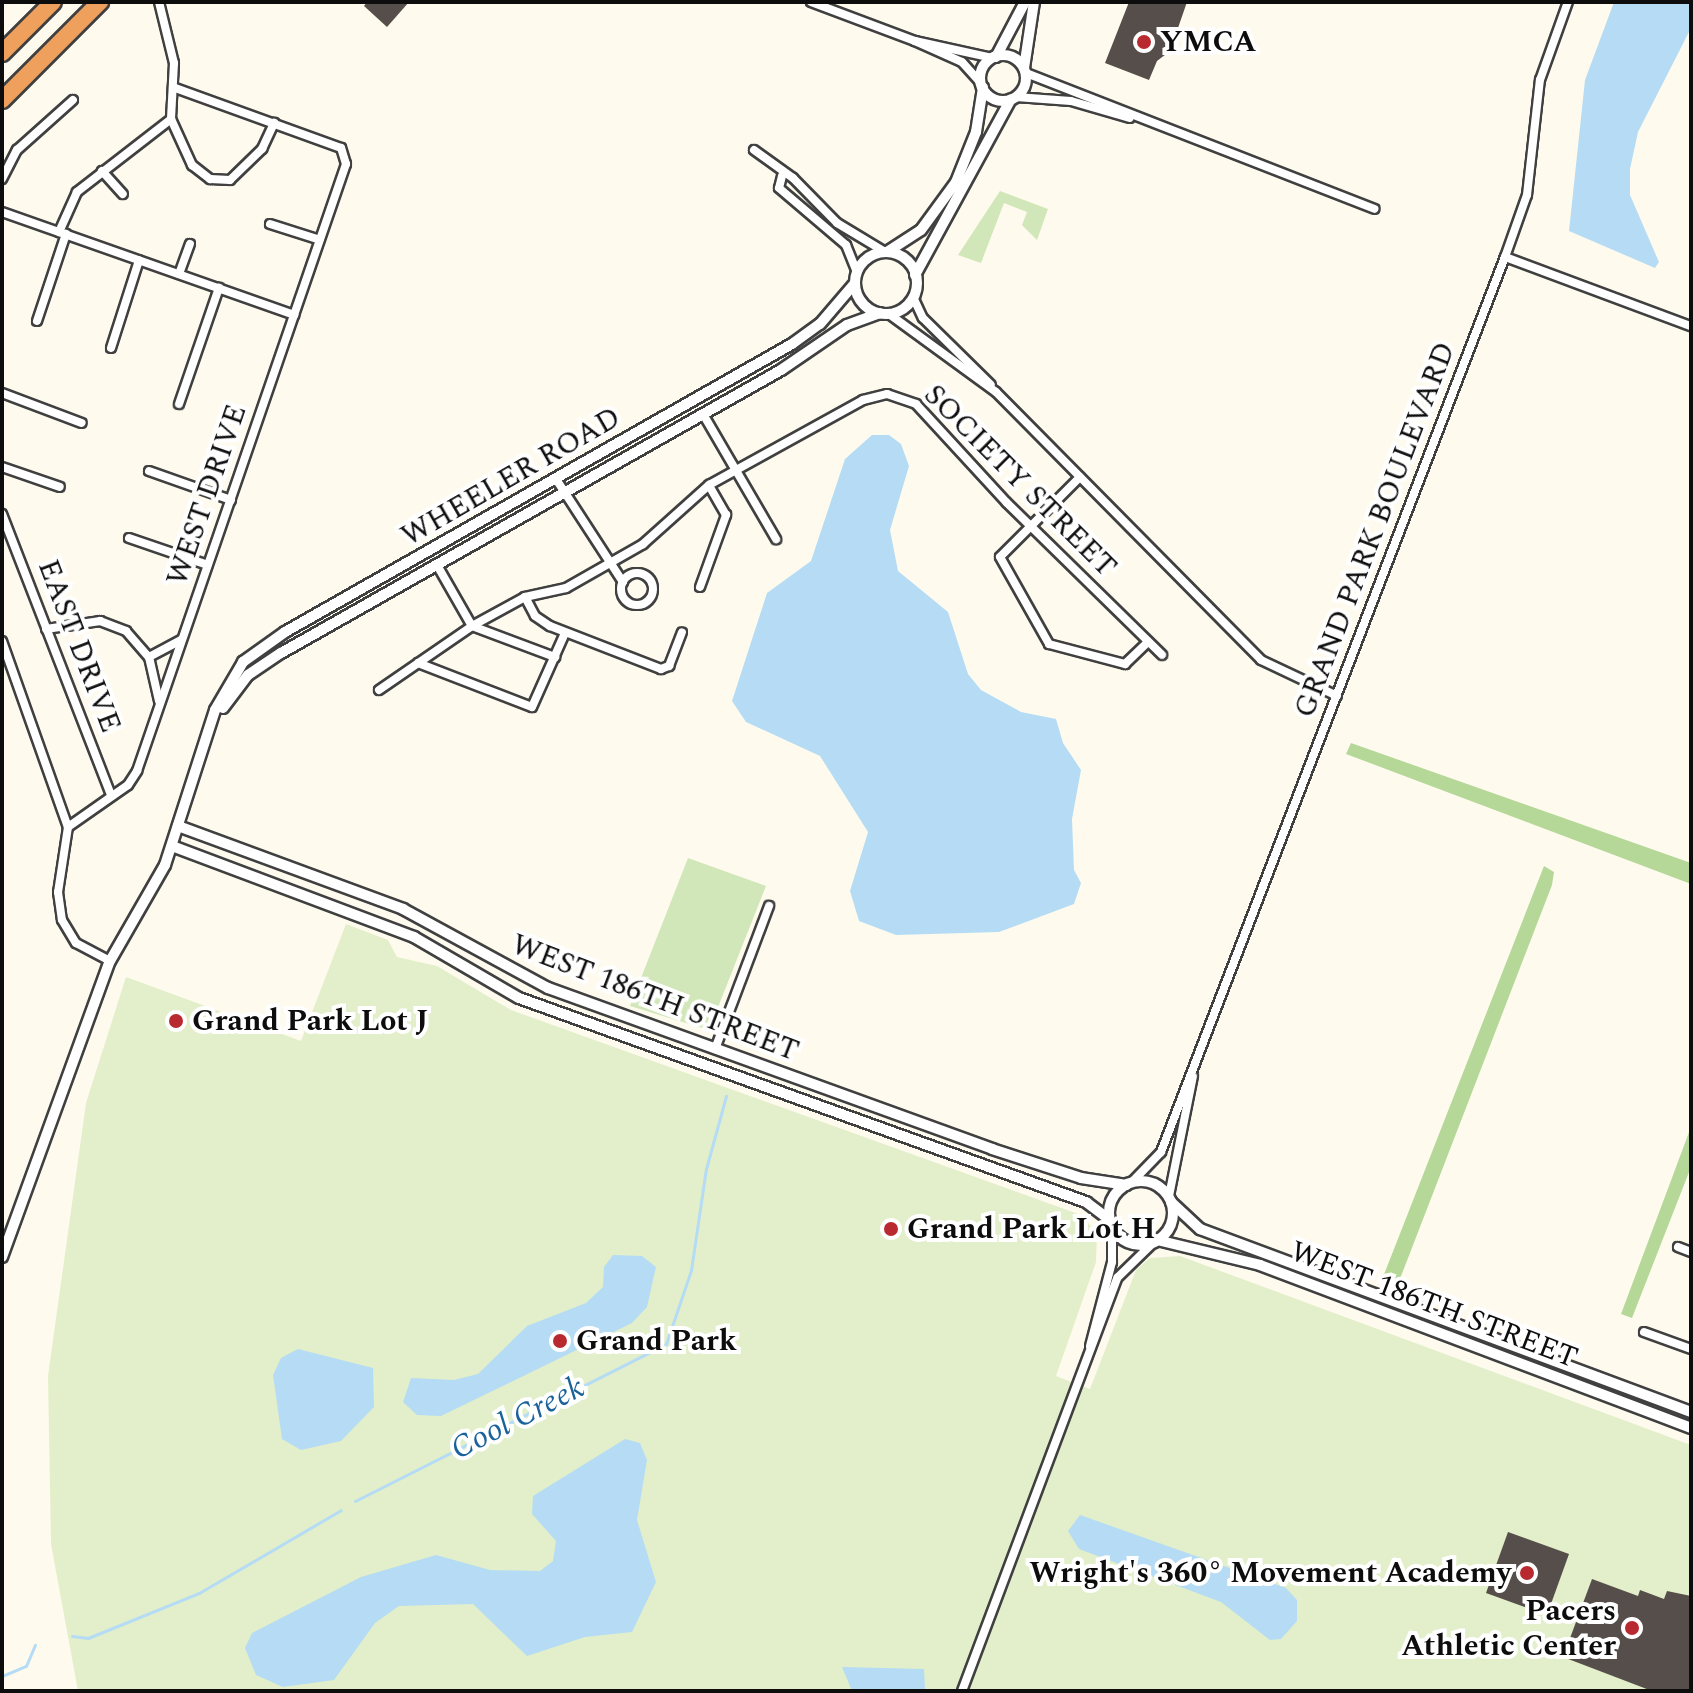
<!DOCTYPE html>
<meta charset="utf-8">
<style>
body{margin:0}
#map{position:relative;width:1693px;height:1693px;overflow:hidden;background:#fefbee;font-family:Spectral,serif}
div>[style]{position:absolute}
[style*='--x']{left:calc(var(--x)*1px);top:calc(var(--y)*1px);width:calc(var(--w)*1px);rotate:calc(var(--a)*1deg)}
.green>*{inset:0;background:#d1e7b9}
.forest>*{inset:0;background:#b5d899}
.pitch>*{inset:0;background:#e2efca}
.water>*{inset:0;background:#b5dcf4}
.stream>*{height:3px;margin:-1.5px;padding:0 1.5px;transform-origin:1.5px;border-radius:1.5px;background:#b5dcf4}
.building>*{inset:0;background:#564e4a}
.roads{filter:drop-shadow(2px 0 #404040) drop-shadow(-2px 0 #404040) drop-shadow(0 2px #404040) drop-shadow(0 -2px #404040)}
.minor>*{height:8px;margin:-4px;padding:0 4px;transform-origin:4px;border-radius:4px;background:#fff}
.minor>.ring{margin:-4px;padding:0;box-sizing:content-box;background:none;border:8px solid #fff;border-radius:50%}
.tertiary>*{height:10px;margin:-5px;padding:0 5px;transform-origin:5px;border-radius:5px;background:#fff}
.tertiary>.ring{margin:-5px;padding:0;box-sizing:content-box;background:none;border:10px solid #fff;border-radius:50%}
.motorway>*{height:16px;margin:-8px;padding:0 8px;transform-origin:8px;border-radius:8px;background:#efa05c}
.dots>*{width:22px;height:22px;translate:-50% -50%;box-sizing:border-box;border:4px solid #fff;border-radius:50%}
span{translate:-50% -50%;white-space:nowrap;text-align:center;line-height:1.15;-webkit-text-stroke:8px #fff;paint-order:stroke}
.poi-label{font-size:30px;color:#0d0d0d;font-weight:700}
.left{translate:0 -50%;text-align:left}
.right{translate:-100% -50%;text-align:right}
.street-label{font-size:30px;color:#0d0d0d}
.water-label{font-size:32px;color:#1b629b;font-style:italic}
.frame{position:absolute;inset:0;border:4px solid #0d0d0d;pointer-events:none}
</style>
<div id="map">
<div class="green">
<i style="clip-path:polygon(1000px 191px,1048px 209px,1037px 240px,1022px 225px,1027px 212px,1004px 203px,981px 263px,958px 255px)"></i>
<i style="clip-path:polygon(688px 858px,766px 886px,709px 1030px,630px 1006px)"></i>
</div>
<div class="forest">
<i style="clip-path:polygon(1351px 743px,1691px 863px,1691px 884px,1346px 754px)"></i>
<i style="clip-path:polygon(1544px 866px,1554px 872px,1552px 885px,1398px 1284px,1383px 1277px)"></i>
<i style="clip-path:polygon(1691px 1127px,1691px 1167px,1632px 1318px,1621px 1314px)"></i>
</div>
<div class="pitch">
<i style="clip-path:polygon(346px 924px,388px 940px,397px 957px,437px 966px,511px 1010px,1081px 1215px,1097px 1233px,1096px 1262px,1056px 1376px,1090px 1389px,1136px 1270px,1150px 1258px,1180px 1256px,1691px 1445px,1691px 1691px,78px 1691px,51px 1544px,48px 1376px,86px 1103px,126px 977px,301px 1041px)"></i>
</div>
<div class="water">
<i style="clip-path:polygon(1614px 2px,1691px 2px,1691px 28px,1638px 132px,1630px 169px,1630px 195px,1659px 262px,1655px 268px,1569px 231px,1585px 80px)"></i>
<i style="clip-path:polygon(872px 435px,889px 435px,901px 444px,909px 466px,890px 530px,898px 571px,948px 612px,968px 674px,981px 690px,1021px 712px,1056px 719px,1063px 743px,1081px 770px,1072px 819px,1074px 870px,1081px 883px,1074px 904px,999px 932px,896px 935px,859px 921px,850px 891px,868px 832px,820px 756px,746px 722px,732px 701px,767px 593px,811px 561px,845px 459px)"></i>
<i style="clip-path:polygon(613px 1255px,642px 1256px,656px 1267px,647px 1307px,632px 1323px,441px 1416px,417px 1415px,403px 1402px,411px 1378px,454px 1380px,478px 1374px,527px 1326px,586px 1303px,603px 1287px,604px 1267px)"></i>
<i style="clip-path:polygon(298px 1349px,373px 1368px,374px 1407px,341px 1441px,301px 1450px,282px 1439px,273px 1375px,281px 1358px)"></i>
<i style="clip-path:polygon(625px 1439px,640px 1443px,647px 1460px,637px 1520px,656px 1582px,632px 1632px,585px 1637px,527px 1656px,473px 1604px,399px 1606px,375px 1623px,334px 1680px,283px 1687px,256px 1675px,245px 1648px,252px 1633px,361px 1577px,436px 1555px,490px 1570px,540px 1571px,553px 1561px,556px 1541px,532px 1514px,533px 1496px)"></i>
<i style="clip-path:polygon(1080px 1515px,1286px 1588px,1297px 1600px,1297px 1621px,1281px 1639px,1270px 1640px,1221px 1602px,1079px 1549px,1068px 1531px)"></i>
<i style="clip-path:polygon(842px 1667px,924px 1669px,925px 1691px,852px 1691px)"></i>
</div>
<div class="stream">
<i style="--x:355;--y:1501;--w:348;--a:-26.8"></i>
<i style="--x:666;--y:1344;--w:78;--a:-71.3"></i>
<i style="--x:691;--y:1270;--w:102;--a:-81.6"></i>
<i style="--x:706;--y:1169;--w:76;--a:-74.7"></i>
<i style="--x:72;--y:1636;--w:16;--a:7"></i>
<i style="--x:88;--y:1638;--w:120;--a:-22.1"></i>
<i style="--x:199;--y:1593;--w:164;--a:-30.3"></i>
<i style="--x:2;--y:1676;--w:26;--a:-23"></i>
<i style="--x:26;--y:1666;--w:23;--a:-67"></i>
</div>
<div class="building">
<i style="clip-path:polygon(367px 2px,409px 2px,387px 27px,364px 6px)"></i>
<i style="clip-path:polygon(1129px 2px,1187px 2px,1170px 51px,1157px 61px,1149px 80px,1105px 63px)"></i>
<i style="clip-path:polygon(1508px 1532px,1569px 1554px,1547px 1615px,1486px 1593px)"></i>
<i style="clip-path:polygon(1592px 1579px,1638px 1596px,1640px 1590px,1664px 1599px,1667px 1591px,1691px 1596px,1691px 1691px,1652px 1691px,1563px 1657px)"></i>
</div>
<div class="roads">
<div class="minor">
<i style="--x:159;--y:2;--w:63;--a:76.2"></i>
<i style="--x:174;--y:63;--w:56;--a:93.1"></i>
<i style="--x:171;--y:119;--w:51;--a:65.5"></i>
<i style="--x:192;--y:165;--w:23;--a:38"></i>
<i style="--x:210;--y:179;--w:20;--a:3"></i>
<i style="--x:230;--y:180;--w:45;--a:-44.1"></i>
<i style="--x:262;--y:149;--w:29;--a:-65"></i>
<i style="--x:811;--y:2;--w:111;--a:20.6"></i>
<i style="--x:915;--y:41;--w:79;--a:12.4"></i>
<i style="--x:915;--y:41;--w:51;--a:24.1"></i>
<i style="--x:962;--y:62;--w:28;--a:48"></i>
<i style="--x:1026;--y:73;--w:374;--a:21.3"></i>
<i style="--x:1016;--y:97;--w:55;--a:4.2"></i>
<i style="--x:1071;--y:101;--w:61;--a:16.1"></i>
<i style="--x:754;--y:150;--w:48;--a:35.7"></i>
<i style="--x:793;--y:178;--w:63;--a:45.6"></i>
<i style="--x:837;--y:223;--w:56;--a:31.1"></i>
<i style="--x:102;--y:171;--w:31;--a:48"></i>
<i style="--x:782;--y:176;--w:12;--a:104"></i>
<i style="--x:779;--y:188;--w:88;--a:40.4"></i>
<i style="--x:846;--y:245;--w:29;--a:68"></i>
<i style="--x:2;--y:179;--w:33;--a:-63"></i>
<i style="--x:17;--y:150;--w:75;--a:-41.8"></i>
<i style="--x:2;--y:212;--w:310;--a:19.4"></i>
<i style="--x:270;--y:224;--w:52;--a:17.7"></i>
<i style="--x:59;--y:232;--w:44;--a:-65.8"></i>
<i style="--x:77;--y:192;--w:119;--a:-37.8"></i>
<i style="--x:1505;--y:257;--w:198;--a:20.4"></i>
<i style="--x:179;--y:274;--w:32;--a:-70"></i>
<i style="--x:913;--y:297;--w:23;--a:65"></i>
<i style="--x:923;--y:318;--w:95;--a:44.6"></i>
<i style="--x:889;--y:314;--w:132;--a:36.1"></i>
<i style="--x:996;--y:392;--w:377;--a:45.3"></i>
<i style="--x:1261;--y:660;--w:84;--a:25.3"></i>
<i style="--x:37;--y:321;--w:92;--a:-71.6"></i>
<i style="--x:111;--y:348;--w:92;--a:-72.3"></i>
<i style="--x:2;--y:393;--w:85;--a:20.6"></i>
<i style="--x:179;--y:404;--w:123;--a:-71"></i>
<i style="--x:703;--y:414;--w:145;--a:59.7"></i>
<i style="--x:2;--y:467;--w:61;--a:19"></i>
<i style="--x:149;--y:471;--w:87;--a:19.5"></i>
<i style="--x:1080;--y:477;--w:113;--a:135"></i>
<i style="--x:1000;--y:557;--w:100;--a:60.6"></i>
<i style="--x:1049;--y:644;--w:79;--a:14.7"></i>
<i style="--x:1125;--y:664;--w:32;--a:-44"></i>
<i style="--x:556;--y:479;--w:123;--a:57"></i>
<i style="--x:2;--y:514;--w:301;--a:68.8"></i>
<i style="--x:129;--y:538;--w:83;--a:18.9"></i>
<i style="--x:437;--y:565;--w:70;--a:60.2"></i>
<i style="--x:472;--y:626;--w:89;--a:20.5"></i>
<i class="ring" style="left:621px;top:573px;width:24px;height:24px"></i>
<i style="--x:700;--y:587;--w:77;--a:-70.1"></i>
<i style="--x:726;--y:515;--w:34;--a:-120"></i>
<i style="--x:525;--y:597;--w:21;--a:62"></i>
<i style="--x:535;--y:616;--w:18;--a:34"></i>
<i style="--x:550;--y:626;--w:119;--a:21.2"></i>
<i style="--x:661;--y:669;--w:9;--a:-21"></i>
<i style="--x:669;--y:666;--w:36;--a:-69"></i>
<i style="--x:46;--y:629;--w:55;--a:-8.4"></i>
<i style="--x:100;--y:621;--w:28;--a:21"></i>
<i style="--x:126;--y:631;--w:35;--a:49"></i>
<i style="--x:149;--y:657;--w:45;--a:77.2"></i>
<i style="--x:2;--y:641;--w:197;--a:70.5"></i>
<i style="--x:68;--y:827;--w:66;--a:98.7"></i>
<i style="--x:58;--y:892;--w:28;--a:82"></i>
<i style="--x:62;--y:920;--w:27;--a:59"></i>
<i style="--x:76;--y:943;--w:38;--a:28"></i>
<i style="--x:149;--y:657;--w:36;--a:-28"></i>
<i style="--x:418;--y:663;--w:122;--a:21.1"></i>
<i style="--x:532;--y:707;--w:81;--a:-66"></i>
<i style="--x:379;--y:690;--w:113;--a:-34.5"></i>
<i style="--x:472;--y:626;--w:60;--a:-28.7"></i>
<i style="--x:525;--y:597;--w:42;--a:-12.4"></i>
<i style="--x:566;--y:588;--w:89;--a:-29.7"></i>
<i style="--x:643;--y:544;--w:89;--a:-41.8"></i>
<i style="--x:709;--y:485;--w:176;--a:-28.9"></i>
<i style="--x:863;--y:400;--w:25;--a:-14"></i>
<i style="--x:887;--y:394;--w:31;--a:19"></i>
<i style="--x:916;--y:404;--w:134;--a:47.4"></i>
<i style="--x:1007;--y:503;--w:217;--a:44.4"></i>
<i style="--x:68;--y:827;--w:73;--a:-35"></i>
<i style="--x:128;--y:785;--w:17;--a:-57"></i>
<i style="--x:137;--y:771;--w:642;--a:-71"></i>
<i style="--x:346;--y:164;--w:17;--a:-107"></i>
<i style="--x:341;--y:148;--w:177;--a:-160.1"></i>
<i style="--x:715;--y:1049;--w:153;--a:-69.3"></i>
<i style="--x:1132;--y:1182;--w:42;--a:-46"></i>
<i style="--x:1161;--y:1152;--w:959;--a:-68.98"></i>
<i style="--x:1505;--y:257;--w:66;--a:-70.5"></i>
<i style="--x:1527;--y:195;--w:116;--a:-83.6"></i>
<i style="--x:1540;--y:80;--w:83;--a:-70.3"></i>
<i style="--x:1169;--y:1196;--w:122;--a:-78.7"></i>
<i style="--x:1678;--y:1247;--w:14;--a:21"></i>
<i style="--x:1644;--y:1332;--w:50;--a:19.9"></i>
<i style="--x:1090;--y:1346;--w:87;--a:-75.3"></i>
<i style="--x:1112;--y:1262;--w:36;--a:-90"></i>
<i style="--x:962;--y:1691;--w:442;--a:-69.4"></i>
<i style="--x:1118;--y:1277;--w:50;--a:-44.2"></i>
</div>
<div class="tertiary">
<i class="ring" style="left:980px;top:55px;width:36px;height:36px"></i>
<i style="--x:996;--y:57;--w:62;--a:-62.2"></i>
<i style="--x:1024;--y:68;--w:67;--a:-81.4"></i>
<i style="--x:887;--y:252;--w:40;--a:-32.9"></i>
<i style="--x:921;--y:230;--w:59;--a:-53.9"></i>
<i style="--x:956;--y:182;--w:54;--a:-68.2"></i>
<i style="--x:976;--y:132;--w:45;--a:-81"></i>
<i class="ring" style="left:855px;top:252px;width:52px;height:52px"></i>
<i style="--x:915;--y:275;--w:200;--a:-61.4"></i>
<i style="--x:223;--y:708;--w:41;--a:-52.9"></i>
<i style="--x:248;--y:675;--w:40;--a:-34"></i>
<i style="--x:281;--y:653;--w:575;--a:-29.51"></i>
<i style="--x:781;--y:370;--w:80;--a:-34.3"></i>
<i style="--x:847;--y:325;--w:35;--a:-20"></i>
<i style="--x:178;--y:826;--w:240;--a:20.2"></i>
<i style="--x:403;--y:909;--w:165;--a:28.6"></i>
<i style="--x:548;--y:988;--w:472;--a:19.9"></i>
<i style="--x:992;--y:1149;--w:94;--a:18"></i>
<i style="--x:1081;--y:1178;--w:46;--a:8.8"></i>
<i style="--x:172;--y:846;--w:259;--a:20.6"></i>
<i style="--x:414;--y:937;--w:121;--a:30.2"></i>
<i style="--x:519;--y:998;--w:603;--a:19.79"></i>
<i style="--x:1086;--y:1202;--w:30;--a:37"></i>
<i class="ring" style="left:1109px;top:1181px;width:54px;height:54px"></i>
<i style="--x:1171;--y:1202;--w:40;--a:43"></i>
<i style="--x:1200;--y:1229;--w:524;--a:20.44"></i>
<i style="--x:1157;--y:1240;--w:106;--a:13.6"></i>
<i style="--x:1260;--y:1265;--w:461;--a:20.7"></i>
<i style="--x:2;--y:1257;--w:315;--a:-70"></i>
<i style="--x:110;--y:961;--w:111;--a:-60.2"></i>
<i style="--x:165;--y:865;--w:163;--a:-72.1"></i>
<i style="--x:215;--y:710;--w:56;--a:-59.7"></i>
<i style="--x:243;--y:662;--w:52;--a:-35.5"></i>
<i style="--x:285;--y:632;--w:583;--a:-29.6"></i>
<i style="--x:792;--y:344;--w:34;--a:-36"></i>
<i style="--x:820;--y:324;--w:54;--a:-49.5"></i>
</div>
<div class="motorway">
<i style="--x:2;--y:53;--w:72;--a:-45"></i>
<i style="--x:2;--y:100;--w:139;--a:-45"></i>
</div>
</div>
<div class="dots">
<i style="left:1144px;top:42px;background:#b82a30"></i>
<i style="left:176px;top:1021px;background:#b82a30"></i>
<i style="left:891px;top:1229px;background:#b82a30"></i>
<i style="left:560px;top:1341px;background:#b82a30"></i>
<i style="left:1527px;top:1573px;background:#b82a30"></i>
<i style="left:1632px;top:1628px;background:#b82a30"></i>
</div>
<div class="poi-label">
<span class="left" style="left:1160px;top:42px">YMCA</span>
<span class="left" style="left:192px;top:1021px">Grand Park Lot J</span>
<span class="left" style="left:907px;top:1229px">Grand Park Lot H</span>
<span class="left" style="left:576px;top:1341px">Grand Park</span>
<span class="right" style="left:1511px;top:1573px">Wright's 360° Movement Academy</span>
<span class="right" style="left:1616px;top:1628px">Pacers<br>Athletic Center</span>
</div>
<div class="street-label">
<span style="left:511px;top:477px;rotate:-30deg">WHEELER ROAD</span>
<span style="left:1020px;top:481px;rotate:45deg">SOCIETY STREET</span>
<span style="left:207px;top:495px;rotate:-71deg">WEST DRIVE</span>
<span style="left:1375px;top:530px;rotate:-69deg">GRAND PARK BOULEVARD</span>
<span style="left:79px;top:646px;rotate:69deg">EAST DRIVE</span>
<span style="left:655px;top:998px;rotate:21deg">WEST 186TH STREET</span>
<span style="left:1434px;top:1305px;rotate:21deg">WEST 186TH STREET</span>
</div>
<div class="water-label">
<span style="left:518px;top:1419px;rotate:-27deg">Cool Creek</span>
</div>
<div class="frame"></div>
</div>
